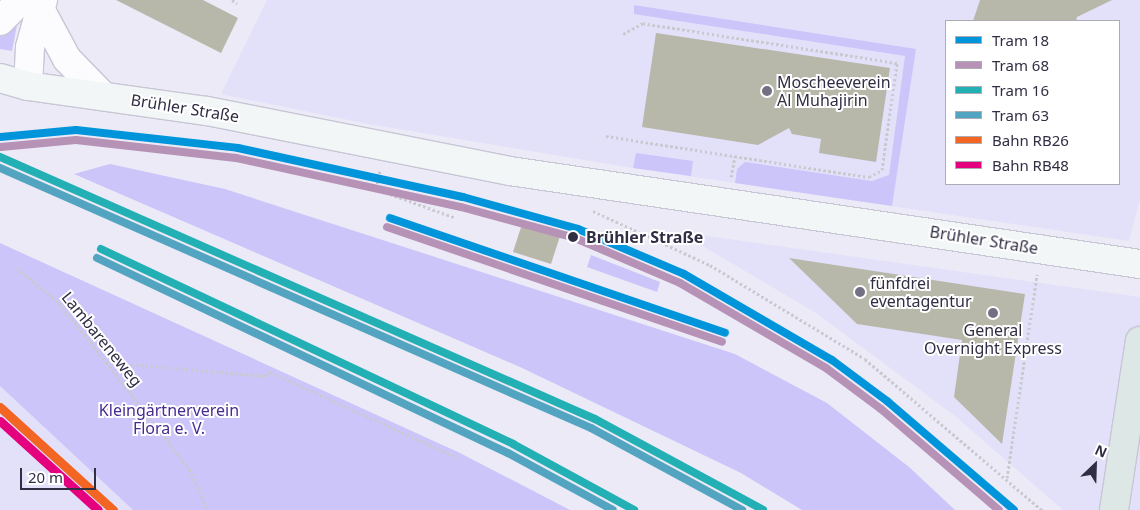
<!DOCTYPE html>
<meta charset="utf-8">
<style>
body{margin:0}
#map{position:relative;width:1140px;height:510px;overflow:hidden;background:#ebeaf6;font-family:"Noto Sans",sans-serif}
div>[style]{position:absolute}
[style*='--x']{left:calc(var(--x)*1px);top:calc(var(--y)*1px);width:calc(var(--w)*1px);rotate:calc(var(--a)*1deg)}
.built>*{inset:0;background:#e3e1fa}
.green>*{inset:0;background:#ccc5fa}
.building>*{inset:0;background:#b8b8aa}
.path>*{height:3px;margin-top:-1.5px;transform-origin:0;background:repeating-linear-gradient(90deg,#cac9d0 0 2.5px,transparent 0 5px)}
.roads{filter:drop-shadow(1px 0 #c7c6d5) drop-shadow(-1px 0 #c7c6d5) drop-shadow(0 1px #c7c6d5) drop-shadow(0 -1px #c7c6d5)}
.tertiary>*{height:28px;margin:-14px;padding:0 14px;transform-origin:14px;border-radius:14px;background:#fcfcfe}
.secondary>*{height:28px;margin:-14px;padding:0 14px;transform-origin:14px;border-radius:14px;background:#f3f6f7}
.motorway>*{height:28px;margin:-14px;padding:0 14px;transform-origin:14px;border-radius:14px;background:#dde7e6}
.rail-1>*{height:9px;margin:-4.5px;padding:0 4.5px;transform-origin:4.5px;border-radius:4.5px;background:#f26522}
.rail-2>*{height:9px;margin:-4.5px;padding:0 4.5px;transform-origin:4.5px;border-radius:4.5px;background:#e5007d}
.tram-1>*{height:8px;margin:-4px;padding:0 4px;transform-origin:4px;border-radius:4px;background:#0095da}
.tram-2>*{height:8px;margin:-4px;padding:0 4px;transform-origin:4px;border-radius:4px;background:#b692b7}
.tram-3>*{height:8px;margin:-4px;padding:0 4px;transform-origin:4px;border-radius:4px;background:#23b0b4}
.tram-4>*{height:8px;margin:-4px;padding:0 4px;transform-origin:4px;border-radius:4px;background:#52a4c1}
.dots>*{width:14px;height:14px;translate:-50% -50%;box-sizing:border-box;border:2px solid #fff;border-radius:50%}
span{translate:-50% -50%;white-space:nowrap;text-align:center;line-height:1.15;-webkit-text-stroke:4px #fff;paint-order:stroke}
.poi-label{font-size:16px;color:#312e44}
.left{translate:0 -50%;text-align:left}
.street-label{font-size:16px;color:#312e44}
.stop-label{font-size:16px;color:#312e44;font-weight:700}
.park-label{font-size:16px;color:#472b8f}
.legend{position:absolute;left:945px;top:20px;width:175px;height:165px;box-sizing:border-box;background:#fff;border:1px solid #adabb4;margin:0;padding:6px 9px;list-style:none;font-size:15px;color:#312e44}
.legend li{display:flex;align-items:center;gap:10px;height:25px}
.legend b{width:25px;border:1px solid #adabb4}
.north{position:absolute;left:1070px;top:440px;width:50px;height:50px;-webkit-text-stroke:4px #fff;paint-order:stroke;rotate:24deg;font-size:14px;font-weight:700;line-height:20px;text-align:center;color:#312e44}
.north::after{content:'';display:block;margin:auto;width:18px;height:22px;background:#312e44;clip-path:polygon(50% 0,100% 100%,50% 72%,0 100%)}
.scale{position:absolute;left:20px;top:468px;width:76px;height:22px;box-sizing:border-box;border:2px solid #312e44;border-top:0;padding-left:6px;font-size:15px;line-height:18px;white-space:nowrap;color:#312e44;-webkit-text-stroke:4px #fff;paint-order:stroke}
</style>
<div id="map">
<div class="built">
<i style="clip-path:polygon(evenodd,267px 0,1140px 0,1140px 199px,1129px 241px,633px 168px,368px 124px,221px 94px,267px 0,946px 21px,1119px 21px,1119px 184px,946px 184px,946px 21px)"></i>
<i style="clip-path:polygon(679px 232px,1140px 297px,1140px 510px,1063px 510px,955px 416px,816px 313px)"></i>
<i style="clip-path:polygon(0 386px,133px 510px,0 510px)"></i>
</div>
<div class="green">
<i style="clip-path:polygon(634px 5px,916px 49px,892px 206px,735px 183px,737px 169px,745px 162px,872px 181px,889px 175px,905px 56px,634px 14px)"></i>
<i style="clip-path:polygon(13px 21px,17px 25px,12px 51px,0 49px,0 35px)"></i>
<i style="clip-path:polygon(636px 153px,693px 161px,691px 176px,633px 168px)"></i>
<i style="clip-path:polygon(110px 164px,225px 189px,735px 354px,827px 403px,909px 467px,955px 510px,802px 510px,741px 473px,520px 367px,74px 174px)"></i>
<i style="clip-path:polygon(0 243px,460px 453px,570px 510px,133px 510px,0 386px)"></i>
<i style="clip-path:polygon(591px 255px,660px 282px,657px 292px,587px 267px)"></i>
</div>
<div class="building">
<i style="clip-path:polygon(116px 0,203px 0,238px 18px,221px 53px)"></i>
<i style="clip-path:polygon(980px 0,1112px 0,1077px 17px,1076px 21px,973px 21px)"></i>
<i style="clip-path:polygon(656px 33px,890px 68px,876px 162px,819px 153px,821px 139px,792px 134px,789px 128px,758px 145px,642px 127px)"></i>
<i style="clip-path:polygon(523px 221px,561px 233px,551px 264px,513px 252px)"></i>
<i style="clip-path:polygon(789px 258px,1025px 294px,1002px 444px,954px 397px,962px 340px,857px 324px)"></i>
</div>
<div class="path">
<i style="--x:232;--y:0;--w:6;--a:31"></i>
<i style="--x:606;--y:136;--w:266;--a:8.9"></i>
<i style="--x:869;--y:177;--w:15;--a:-28"></i>
<i style="--x:882;--y:170;--w:108;--a:-82"></i>
<i style="--x:897;--y:63;--w:257;--a:-171.1"></i>
<i style="--x:643;--y:23;--w:23;--a:151"></i>
<i style="--x:380;--y:171;--w:18;--a:103"></i>
<i style="--x:376;--y:189;--w:85;--a:19.9"></i>
<i style="--x:731;--y:177;--w:21;--a:-79"></i>
<i style="--x:593;--y:211;--w:129;--a:24.8"></i>
<i style="--x:710;--y:265;--w:181;--a:31.2"></i>
<i style="--x:865;--y:359;--w:233;--a:40.5"></i>
<i style="--x:17;--y:268;--w:55;--a:39.8"></i>
<i style="--x:59;--y:303;--w:75;--a:51.5"></i>
<i style="--x:106;--y:362;--w:135;--a:52.2"></i>
<i style="--x:189;--y:469;--w:45;--a:65.1"></i>
<i style="--x:106;--y:362;--w:160;--a:5"></i>
<i style="--x:265;--y:376;--w:6;--a:-39"></i>
<i style="--x:270;--y:372;--w:207;--a:24.6"></i>
<i style="--x:1007;--y:478;--w:206;--a:-81.6"></i>
</div>
<div class="roads">
<div class="tertiary">
<i style="--x:40;--y:9;--w:57;--a:61.6"></i>
<i style="--x:67;--y:59;--w:50;--a:45.8"></i>
<i style="--x:0;--y:21;--w:30;--a:-45"></i>
<i style="--x:28;--y:86;--w:39;--a:-87"></i>
<i style="--x:30;--y:47;--w:49;--a:-74.5"></i>
</div>
<div class="secondary">
<i style="--x:0;--y:78;--w:29;--a:16"></i>
<i style="--x:28;--y:86;--w:181;--a:8"></i>
<i style="--x:207;--y:111;--w:309;--a:11.2"></i>
<i style="--x:510;--y:171;--w:637;--a:8.4"></i>
</div>
<div class="motorway">
<i style="--x:1114;--y:510;--w:171;--a:-81.3"></i>
</div>
</div>
<div class="rail-1">
<i style="--x:0;--y:407;--w:153;--a:42.3"></i>
</div>
<div class="rail-2">
<i style="--x:0;--y:421;--w:132;--a:42.2"></i>
</div>
<div class="tram-1">
<i style="--x:0;--y:137;--w:76;--a:-5.3"></i>
<i style="--x:76;--y:130;--w:163;--a:6.3"></i>
<i style="--x:238;--y:148;--w:230;--a:12.3"></i>
<i style="--x:463;--y:197;--w:119;--a:15.5"></i>
<i style="--x:578;--y:229;--w:115;--a:23"></i>
<i style="--x:684;--y:274;--w:171;--a:30.2"></i>
<i style="--x:832;--y:360;--w:69;--a:36.7"></i>
<i style="--x:887;--y:401;--w:167;--a:40.6"></i>
<i style="--x:390;--y:218;--w:354;--a:18.9"></i>
</div>
<div class="tram-2">
<i style="--x:1;--y:147;--w:75;--a:-5.3"></i>
<i style="--x:76;--y:140;--w:161;--a:6.4"></i>
<i style="--x:236;--y:158;--w:230;--a:12.3"></i>
<i style="--x:461;--y:207;--w:118;--a:15.2"></i>
<i style="--x:575;--y:238;--w:114;--a:23.2"></i>
<i style="--x:680;--y:283;--w:169;--a:30.2"></i>
<i style="--x:826;--y:368;--w:69;--a:36.7"></i>
<i style="--x:881;--y:409;--w:155;--a:40.6"></i>
<i style="--x:387;--y:227;--w:354;--a:18.9"></i>
</div>
<div class="tram-3">
<i style="--x:0;--y:157;--w:650;--a:23.77"></i>
<i style="--x:595;--y:419;--w:191;--a:28.4"></i>
<i style="--x:101;--y:249;--w:456;--a:25.3"></i>
<i style="--x:513;--y:444;--w:138;--a:28.6"></i>
</div>
<div class="tram-4">
<i style="--x:0;--y:168;--w:646;--a:23.75"></i>
<i style="--x:591;--y:428;--w:172;--a:28.5"></i>
<i style="--x:97;--y:258;--w:455;--a:25.4"></i>
<i style="--x:508;--y:453;--w:119;--a:28.5"></i>
</div>
<div class="dots">
<i style="left:767px;top:91px;background:#727082"></i>
<i style="left:573px;top:237px;background:#312e44"></i>
<i style="left:860px;top:292px;background:#727082"></i>
<i style="left:993px;top:313px;background:#727082"></i>
</div>
<div class="poi-label">
<span class="left" style="left:777px;top:91px">Moscheeverein<br>Al Muhajirin</span>
<span class="left" style="left:870px;top:292px">fünfdrei<br>eventagentur</span>
<span style="left:993px;top:339px">General<br>Overnight Express</span>
</div>
<div class="street-label">
<span style="left:185px;top:108px;rotate:9deg">Brühler Straße</span>
<span style="left:984px;top:240px;rotate:9deg">Brühler Straße</span>
<span style="left:102px;top:339px;rotate:51deg">Lambareneweg</span>
</div>
<div class="stop-label">
<span class="left" style="left:586px;top:237px">Brühler Straße</span>
</div>
<div class="park-label">
<span style="left:169px;top:419px">Kleingärtnerverein<br>Flora e. V.</span>
</div>
<ul class="legend">
<li><b style="height:6px;background:#0095da"></b>Tram 18</li>
<li><b style="height:6px;background:#b692b7"></b>Tram 68</li>
<li><b style="height:6px;background:#23b0b4"></b>Tram 16</li>
<li><b style="height:6px;background:#52a4c1"></b>Tram 63</li>
<li><b style="height:6px;background:#f26522"></b>Bahn RB26</li>
<li><b style="height:6px;background:#e5007d"></b>Bahn RB48</li>
</ul>
<div class="north">N</div>
<div class="scale">20 m</div>
</div>
